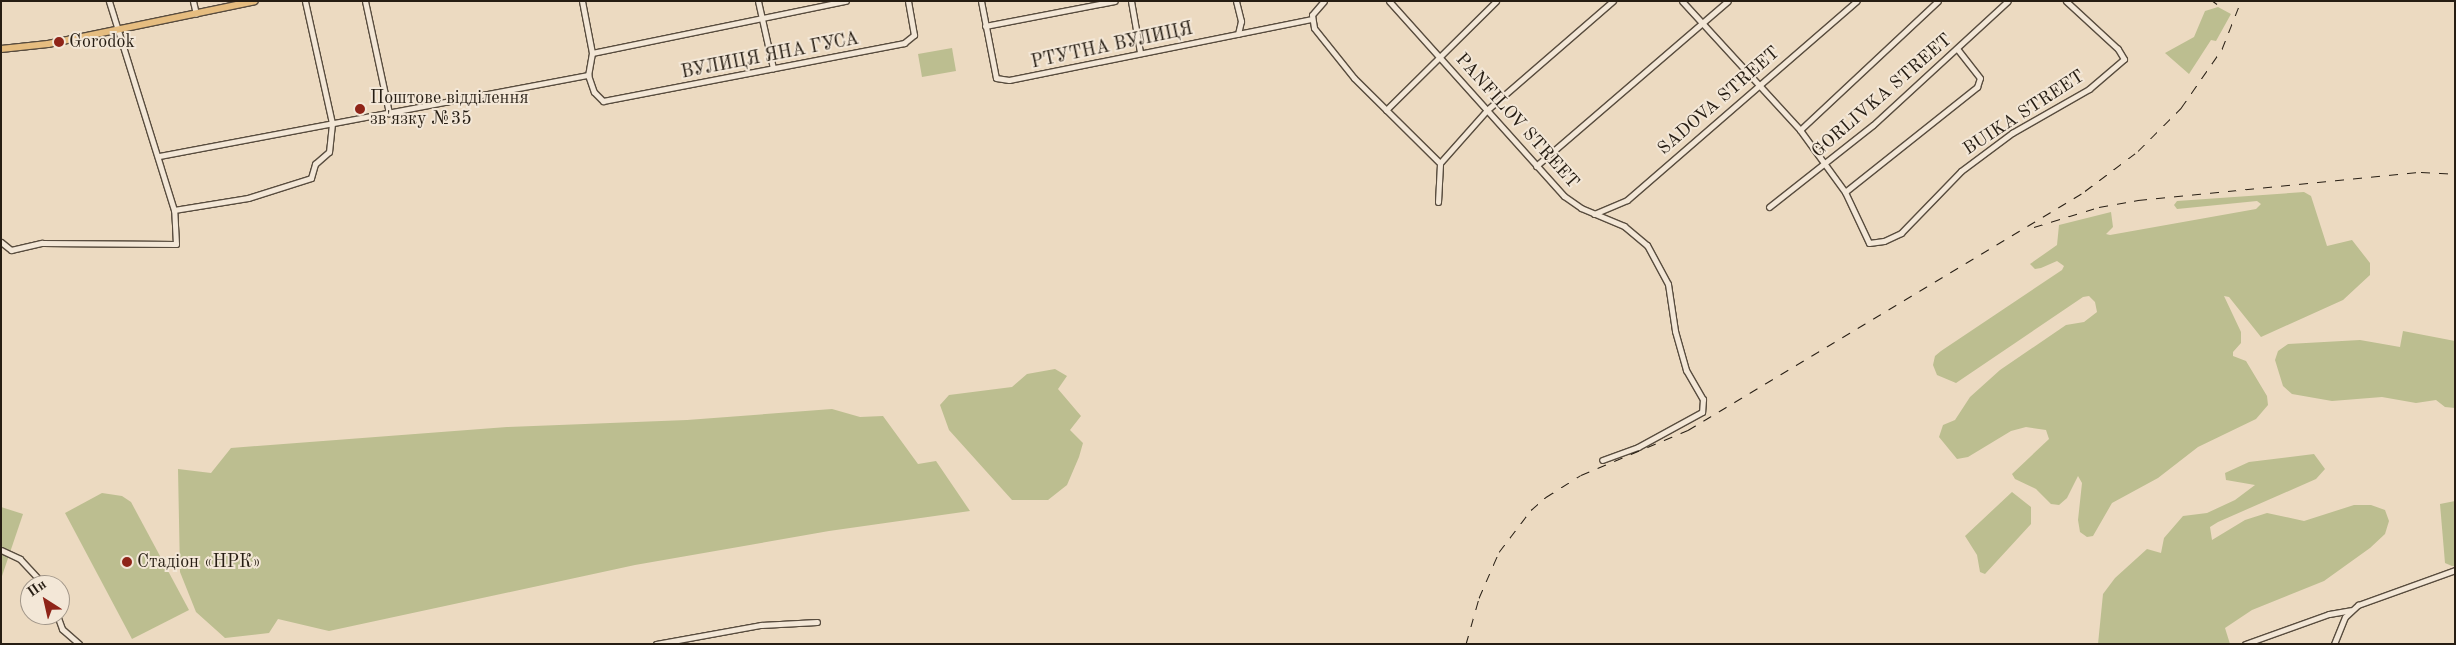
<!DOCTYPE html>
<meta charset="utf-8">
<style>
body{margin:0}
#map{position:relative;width:2456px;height:645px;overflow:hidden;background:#ecdac1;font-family:"Old Standard TT",serif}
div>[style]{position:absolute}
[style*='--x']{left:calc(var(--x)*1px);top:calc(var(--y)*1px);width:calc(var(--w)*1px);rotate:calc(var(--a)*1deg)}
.green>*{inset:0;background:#bcbe90}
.roads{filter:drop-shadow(1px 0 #584c3e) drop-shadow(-1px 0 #584c3e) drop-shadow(0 1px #584c3e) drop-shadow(0 -1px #584c3e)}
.minor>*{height:5px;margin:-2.5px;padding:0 2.5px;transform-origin:2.5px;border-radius:2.5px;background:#f3e7d7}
.major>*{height:6px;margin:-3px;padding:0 3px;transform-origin:3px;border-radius:3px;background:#e6bd80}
.rail>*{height:1px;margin-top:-0.5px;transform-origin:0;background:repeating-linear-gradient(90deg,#261d13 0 9px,transparent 0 18px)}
.dots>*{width:14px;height:14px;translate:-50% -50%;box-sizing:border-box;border:2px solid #f3e7d7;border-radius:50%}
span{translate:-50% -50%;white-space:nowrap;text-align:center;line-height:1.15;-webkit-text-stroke:4px #f3e7d7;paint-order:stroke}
.poi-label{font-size:18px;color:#261d13}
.left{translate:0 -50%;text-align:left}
.street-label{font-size:18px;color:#261d13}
.frame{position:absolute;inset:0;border:2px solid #261d13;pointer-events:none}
.north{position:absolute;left:20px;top:575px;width:50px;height:50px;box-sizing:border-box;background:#f3e7d7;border:1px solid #a19689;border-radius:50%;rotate:325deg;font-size:14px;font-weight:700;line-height:20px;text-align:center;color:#261d13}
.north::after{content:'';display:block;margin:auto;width:18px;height:22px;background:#8f2418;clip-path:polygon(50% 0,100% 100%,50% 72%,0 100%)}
</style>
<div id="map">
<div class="green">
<i style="clip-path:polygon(2218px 7px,2231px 14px,2216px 41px,2211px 40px,2189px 74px,2165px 53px,2194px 37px,2205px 11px)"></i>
<i style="clip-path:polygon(952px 48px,956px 71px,922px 77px,918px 54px)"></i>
<i style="clip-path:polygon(2304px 192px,2311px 196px,2327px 246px,2352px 240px,2370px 263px,2370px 275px,2343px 300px,2261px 337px,2229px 297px,2224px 296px,2241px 332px,2241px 343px,2233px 352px,2233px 356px,2246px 361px,2267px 396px,2268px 405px,2256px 419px,2198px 447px,2158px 478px,2112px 503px,2093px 536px,2087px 537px,2080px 532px,2078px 520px,2082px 483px,2078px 476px,2067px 498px,2059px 505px,2051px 504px,2036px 489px,2015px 479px,2012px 474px,2049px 439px,2046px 430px,2026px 427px,2011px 431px,1968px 457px,1957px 459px,1939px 437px,1943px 425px,1955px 420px,1970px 397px,2000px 370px,2066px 325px,2084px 322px,2097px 312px,2095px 302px,2089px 296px,2083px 297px,1956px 383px,1937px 375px,1933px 365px,1935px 356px,1941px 351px,2062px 270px,2064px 266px,2057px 261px,2041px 268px,2035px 269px,2030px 264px,2057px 245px,2059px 225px,2111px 212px,2113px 227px,2106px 234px,2110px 235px,2256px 209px,2261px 204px,2257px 201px,2177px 209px,2174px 205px,2177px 201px)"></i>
<i style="clip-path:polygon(2403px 331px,2455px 341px,2455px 408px,2445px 407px,2436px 400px,2416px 403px,2382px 397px,2332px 401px,2292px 394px,2283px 386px,2275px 360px,2278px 351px,2288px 344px,2360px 340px,2400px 347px)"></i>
<i style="clip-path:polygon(1055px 369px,1067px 376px,1058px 389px,1081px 416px,1070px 430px,1083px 443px,1079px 457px,1067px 485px,1048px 500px,1012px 500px,949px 430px,940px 405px,949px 395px,1012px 387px,1027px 374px)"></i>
<i style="clip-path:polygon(832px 409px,860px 417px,883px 416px,918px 464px,936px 461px,970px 511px,829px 531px,635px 565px,329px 631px,278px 619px,269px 633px,225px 638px,196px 612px,180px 572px,178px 469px,211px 473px,231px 448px,507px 427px,687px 420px)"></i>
<i style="clip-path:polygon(2314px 454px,2325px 469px,2316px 479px,2218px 522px,2210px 527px,2212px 540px,2245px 520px,2267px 513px,2304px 521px,2354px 505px,2371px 505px,2385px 510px,2389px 521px,2385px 534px,2370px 548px,2324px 581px,2252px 610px,2225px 628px,2230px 644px,2098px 644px,2103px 594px,2115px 578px,2147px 549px,2161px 553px,2164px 538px,2183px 516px,2207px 513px,2235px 500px,2255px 485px,2226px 480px,2225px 473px,2249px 462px)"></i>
<i style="clip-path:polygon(2012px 492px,2031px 507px,2031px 524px,1985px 574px,1980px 572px,1977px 555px,1965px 536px)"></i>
<i style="clip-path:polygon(102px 493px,122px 496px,131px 502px,189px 610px,132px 639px,65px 513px)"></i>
<i style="clip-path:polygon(2455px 501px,2455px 566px,2452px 566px,2445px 563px,2440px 504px)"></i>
<i style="clip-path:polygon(1px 507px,23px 514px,1px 579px)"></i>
</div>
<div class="roads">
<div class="minor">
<i style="--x:193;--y:1;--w:13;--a:77"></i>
<i style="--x:365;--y:1;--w:115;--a:77.9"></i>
<i style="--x:582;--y:1;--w:53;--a:79.1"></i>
<i style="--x:592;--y:53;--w:22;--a:100"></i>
<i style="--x:588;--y:75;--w:18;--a:71"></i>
<i style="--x:594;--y:92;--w:13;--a:45"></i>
<i style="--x:603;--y:101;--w:307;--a:-10.9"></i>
<i style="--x:904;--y:43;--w:13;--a:-39"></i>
<i style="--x:914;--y:35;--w:35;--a:-100"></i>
<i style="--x:758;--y:1;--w:69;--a:77.4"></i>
<i style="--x:981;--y:1;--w:78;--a:79"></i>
<i style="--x:996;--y:78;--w:13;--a:9"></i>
<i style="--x:1009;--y:80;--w:308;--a:-11.4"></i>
<i style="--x:1131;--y:1;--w:52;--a:80"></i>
<i style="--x:1236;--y:1;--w:21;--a:76"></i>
<i style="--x:1241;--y:21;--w:13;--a:103"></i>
<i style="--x:1324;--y:1;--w:18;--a:131"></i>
<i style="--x:1312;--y:15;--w:13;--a:81"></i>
<i style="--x:1314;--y:28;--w:64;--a:51.3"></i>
<i style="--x:1354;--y:78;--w:121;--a:44.7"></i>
<i style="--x:1389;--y:1;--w:262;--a:48.1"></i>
<i style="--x:1564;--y:196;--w:21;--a:35"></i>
<i style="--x:1581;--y:208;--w:47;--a:22.7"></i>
<i style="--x:1624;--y:226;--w:30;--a:40"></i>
<i style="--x:1647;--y:245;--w:44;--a:61.7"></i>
<i style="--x:1668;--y:284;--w:48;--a:81.5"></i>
<i style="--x:1675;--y:331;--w:41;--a:74.2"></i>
<i style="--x:1686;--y:370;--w:34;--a:60"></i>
<i style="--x:1703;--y:399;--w:13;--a:94"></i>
<i style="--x:1702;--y:412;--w:73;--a:151.3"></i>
<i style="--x:1638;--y:447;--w:38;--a:160"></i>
<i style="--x:1682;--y:1;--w:175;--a:47.5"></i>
<i style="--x:1800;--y:130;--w:77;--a:54"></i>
<i style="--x:1845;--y:192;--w:56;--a:64.8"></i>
<i style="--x:1869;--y:243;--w:15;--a:-8"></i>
<i style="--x:1884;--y:241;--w:19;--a:-25"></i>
<i style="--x:1901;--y:233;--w:86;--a:-45.9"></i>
<i style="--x:1961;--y:171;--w:64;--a:-36.7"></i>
<i style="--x:2012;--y:133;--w:89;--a:-29.7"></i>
<i style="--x:2089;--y:89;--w:46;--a:-40.6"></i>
<i style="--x:2124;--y:59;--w:12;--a:-121"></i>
<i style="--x:2118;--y:49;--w:71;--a:-137.3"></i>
<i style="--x:985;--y:26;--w:132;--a:-10.9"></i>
<i style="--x:592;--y:53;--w:259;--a:-11.6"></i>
<i style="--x:1386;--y:110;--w:155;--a:-44.7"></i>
<i style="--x:1800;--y:130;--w:189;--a:-43.1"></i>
<i style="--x:159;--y:156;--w:437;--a:-10.7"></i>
<i style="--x:1440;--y:163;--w:71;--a:-48.4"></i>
<i style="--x:1487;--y:110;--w:167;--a:-40.9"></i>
<i style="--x:1536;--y:166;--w:253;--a:-40.7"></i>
<i style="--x:1845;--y:192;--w:169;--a:-38.5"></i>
<i style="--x:1977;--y:87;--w:9;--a:-72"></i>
<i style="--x:1980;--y:78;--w:37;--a:-128"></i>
<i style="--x:1438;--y:202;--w:39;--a:-87"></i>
<i style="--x:1769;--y:207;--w:132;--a:-38.3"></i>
<i style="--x:1873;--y:125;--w:183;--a:-42.6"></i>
<i style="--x:174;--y:210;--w:75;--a:-9.2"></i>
<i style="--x:248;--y:198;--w:66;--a:-17.6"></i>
<i style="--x:311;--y:178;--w:15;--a:-74"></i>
<i style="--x:315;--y:164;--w:18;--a:-41"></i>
<i style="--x:329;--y:152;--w:29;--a:-84"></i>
<i style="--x:332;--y:123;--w:125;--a:-102.5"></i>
<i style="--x:1594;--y:214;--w:36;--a:-23"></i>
<i style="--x:1627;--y:200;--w:304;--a:-40.9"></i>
<i style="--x:1;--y:242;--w:13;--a:39"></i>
<i style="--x:11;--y:250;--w:32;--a:-13"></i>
<i style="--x:42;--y:243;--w:134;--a:0.4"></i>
<i style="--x:176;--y:244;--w:34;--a:-93"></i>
<i style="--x:174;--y:210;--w:219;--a:-107.3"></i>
<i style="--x:1;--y:550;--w:21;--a:25"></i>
<i style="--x:20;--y:559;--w:35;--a:47"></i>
<i style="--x:57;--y:615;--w:15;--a:70"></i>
<i style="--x:62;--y:629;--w:23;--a:41"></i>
<i style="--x:656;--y:644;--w:107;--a:-10.3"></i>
<i style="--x:761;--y:625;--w:56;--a:-3.1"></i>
<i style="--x:2245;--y:644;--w:89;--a:-19.7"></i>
<i style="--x:2329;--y:614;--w:22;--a:-10"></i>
<i style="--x:2334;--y:644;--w:29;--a:-68"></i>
<i style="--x:2345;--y:617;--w:18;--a:-43"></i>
<i style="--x:2358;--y:605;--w:103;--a:-19.8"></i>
</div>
<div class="major">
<i style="--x:1;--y:49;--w:47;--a:-6.1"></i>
<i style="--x:48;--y:44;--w:211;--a:-11.7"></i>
</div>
</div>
<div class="rail">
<i style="--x:2213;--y:1;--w:5;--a:37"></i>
<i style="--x:2034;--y:227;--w:68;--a:-17.1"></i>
<i style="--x:2099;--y:207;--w:40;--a:-10"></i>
<i style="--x:2138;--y:200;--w:284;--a:-5.7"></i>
<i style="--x:2421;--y:172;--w:34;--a:3"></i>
<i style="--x:1466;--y:644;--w:48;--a:-74.2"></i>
<i style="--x:1479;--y:598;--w:50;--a:-66.5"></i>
<i style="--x:1499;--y:552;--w:53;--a:-52.7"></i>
<i style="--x:1531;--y:510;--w:20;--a:-41"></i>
<i style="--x:1546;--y:497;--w:41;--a:-32.2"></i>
<i style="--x:1581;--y:475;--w:116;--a:-22.8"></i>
<i style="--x:1688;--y:430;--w:463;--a:-31"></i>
<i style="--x:2085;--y:191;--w:66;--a:-37"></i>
<i style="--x:2138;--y:151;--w:61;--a:-45"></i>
<i style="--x:2181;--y:108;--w:72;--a:-55.2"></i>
<i style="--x:2222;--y:49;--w:52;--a:-68.4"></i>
</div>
<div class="dots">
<i style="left:59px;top:42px;background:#8f2418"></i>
<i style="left:360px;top:109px;background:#8f2418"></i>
<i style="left:127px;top:562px;background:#8f2418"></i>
</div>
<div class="poi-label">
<span class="left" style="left:69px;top:42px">Gorodok</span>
<span class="left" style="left:370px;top:109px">Поштове відділення<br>зв'язку №35</span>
<span class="left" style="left:137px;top:562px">Стадіон «НРК»</span>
</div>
<div class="street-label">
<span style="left:1112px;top:46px;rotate:-12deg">РТУТНА ВУЛИЦЯ</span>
<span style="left:770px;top:56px;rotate:-11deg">ВУЛИЦЯ ЯНА ГУСА</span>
<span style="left:1882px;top:96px;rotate:-41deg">GORLIVKA STREET</span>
<span style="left:1719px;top:101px;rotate:-41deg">SADOVA STREET</span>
<span style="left:2024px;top:113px;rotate:-33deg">BUIKA STREET</span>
<span style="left:1517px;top:121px;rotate:48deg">PANFILOV STREET</span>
</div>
<div class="frame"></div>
<div class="north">Пн</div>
</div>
